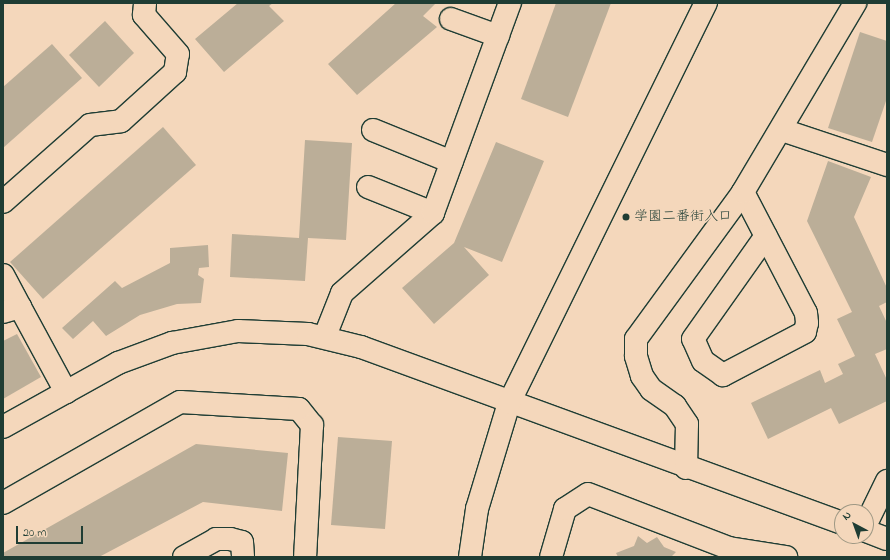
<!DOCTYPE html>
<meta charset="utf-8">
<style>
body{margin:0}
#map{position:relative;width:890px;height:560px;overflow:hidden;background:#f4d7bb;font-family:"Indie Flower","Klee One",sans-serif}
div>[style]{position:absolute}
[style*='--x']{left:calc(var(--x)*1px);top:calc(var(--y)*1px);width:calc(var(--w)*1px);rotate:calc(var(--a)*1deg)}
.building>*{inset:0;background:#bbae98}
.roads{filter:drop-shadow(1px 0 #1f3d34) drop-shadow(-1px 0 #1f3d34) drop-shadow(0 1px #1f3d34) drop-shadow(0 -1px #1f3d34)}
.minor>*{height:22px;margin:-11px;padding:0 11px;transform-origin:11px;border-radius:11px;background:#f4d7bb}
.dots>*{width:11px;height:11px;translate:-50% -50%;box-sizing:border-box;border:2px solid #f4d7bb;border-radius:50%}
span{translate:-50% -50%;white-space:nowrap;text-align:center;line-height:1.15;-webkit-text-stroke:3.5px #f4d7bb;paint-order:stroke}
.poi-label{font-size:14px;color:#1f3d34}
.left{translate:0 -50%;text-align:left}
.frame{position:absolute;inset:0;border:4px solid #1f3d34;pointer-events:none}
.north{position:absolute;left:834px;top:504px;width:40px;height:40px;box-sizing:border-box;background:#f4d7bb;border:1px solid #9f9985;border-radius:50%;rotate:319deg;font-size:11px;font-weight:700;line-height:16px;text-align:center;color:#1f3d34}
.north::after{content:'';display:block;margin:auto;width:14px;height:18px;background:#1f3d34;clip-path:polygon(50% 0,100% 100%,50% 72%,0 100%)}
.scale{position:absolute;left:16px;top:526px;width:67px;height:18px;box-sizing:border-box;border:2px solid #1f3d34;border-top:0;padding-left:5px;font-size:12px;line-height:14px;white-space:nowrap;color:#1f3d34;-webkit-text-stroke:3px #f4d7bb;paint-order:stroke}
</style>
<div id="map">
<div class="building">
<i style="clip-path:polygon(238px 3px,273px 3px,269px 6px,284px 21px,224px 72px,195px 39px)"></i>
<i style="clip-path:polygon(396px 3px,436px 3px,423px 16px,437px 27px,357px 95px,328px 64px)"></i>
<i style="clip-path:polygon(556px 3px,611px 3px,568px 117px,521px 99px)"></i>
<i style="clip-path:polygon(105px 21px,134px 53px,99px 87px,69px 55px)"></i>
<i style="clip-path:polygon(860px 32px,887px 41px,887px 98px,872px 142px,828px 128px)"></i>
<i style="clip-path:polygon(52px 44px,82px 78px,3px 148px,3px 87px)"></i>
<i style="clip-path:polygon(163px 127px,196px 165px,43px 299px,10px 262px)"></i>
<i style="clip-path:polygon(305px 140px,352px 143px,346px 240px,308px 238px,305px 281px,230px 277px,232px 234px,299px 238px)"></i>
<i style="clip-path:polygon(496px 142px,544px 161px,502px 262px,464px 247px,489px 275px,434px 324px,402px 288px,454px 243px)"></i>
<i style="clip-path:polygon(828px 161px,871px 177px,854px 217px,887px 288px,887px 302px,879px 306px,887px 323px,887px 349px,875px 354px,887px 380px,887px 401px,839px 424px,831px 408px,768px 439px,751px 403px,820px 370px,825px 383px,843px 374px,838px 364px,855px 356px,837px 319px,852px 312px,807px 221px)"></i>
<i style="clip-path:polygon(208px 245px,209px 267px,199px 268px,198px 275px,204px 279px,201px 303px,177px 304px,140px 315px,106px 336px,93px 321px,73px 339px,62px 328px,115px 281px,122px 288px,170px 263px,170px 248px)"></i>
<i style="clip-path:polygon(17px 334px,41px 377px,3px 399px,3px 341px)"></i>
<i style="clip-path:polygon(338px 437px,392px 441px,385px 529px,331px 525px)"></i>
<i style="clip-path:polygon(196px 444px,288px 453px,282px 511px,203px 502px,99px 557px,3px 557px,3px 553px)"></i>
<i style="clip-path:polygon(638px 536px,647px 543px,657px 537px,664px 547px,676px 552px,671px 557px,618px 557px,616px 553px,634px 546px)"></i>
</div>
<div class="roads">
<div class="minor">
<i style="--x:451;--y:19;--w:50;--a:19.9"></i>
<i style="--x:373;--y:130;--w:85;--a:22.1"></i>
<i style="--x:782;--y:130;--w:111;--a:18.4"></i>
<i style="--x:368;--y:187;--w:70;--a:21.8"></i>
<i style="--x:743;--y:192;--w:136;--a:62.5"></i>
<i style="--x:806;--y:313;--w:10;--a:84"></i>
<i style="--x:807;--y:323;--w:9;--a:103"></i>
<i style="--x:805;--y:332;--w:93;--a:152.3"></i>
<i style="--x:723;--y:375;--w:24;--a:-145"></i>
<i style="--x:703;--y:361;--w:24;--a:-114"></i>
<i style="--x:693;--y:339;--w:126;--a:-54.7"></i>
<i style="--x:3;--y:202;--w:116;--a:-41.5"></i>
<i style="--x:90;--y:125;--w:31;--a:-7"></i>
<i style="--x:121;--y:121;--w:73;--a:-42.2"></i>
<i style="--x:175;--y:72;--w:18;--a:-81"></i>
<i style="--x:178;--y:54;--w:52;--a:-131.1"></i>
<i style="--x:144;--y:15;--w:12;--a:-85"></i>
<i style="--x:3;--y:275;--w:36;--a:62"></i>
<i style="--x:3;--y:312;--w:18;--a:-16"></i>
<i style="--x:20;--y:307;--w:97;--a:61.6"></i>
<i style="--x:325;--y:336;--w:46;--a:-68.4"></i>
<i style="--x:342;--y:293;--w:121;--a:-41.3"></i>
<i style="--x:433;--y:213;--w:224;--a:-69.9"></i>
<i style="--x:3;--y:427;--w:132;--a:-29.1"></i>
<i style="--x:118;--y:363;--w:58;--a:-20.3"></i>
<i style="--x:172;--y:343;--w:67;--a:-10.3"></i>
<i style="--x:238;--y:331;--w:70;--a:2.5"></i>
<i style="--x:308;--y:334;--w:55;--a:13.8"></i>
<i style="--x:361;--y:347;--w:512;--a:20.1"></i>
<i style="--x:686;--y:468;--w:44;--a:-88.7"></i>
<i style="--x:687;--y:424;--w:22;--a:-124"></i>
<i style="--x:675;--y:406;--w:29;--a:-145"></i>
<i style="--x:651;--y:389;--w:16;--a:-125"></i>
<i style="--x:642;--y:376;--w:21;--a:-107"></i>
<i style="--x:636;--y:356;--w:17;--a:-90"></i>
<i style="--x:636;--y:339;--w:182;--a:-53.9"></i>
<i style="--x:743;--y:192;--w:220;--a:-59.3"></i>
<i style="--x:3;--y:503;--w:204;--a:-29.7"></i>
<i style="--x:180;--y:402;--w:119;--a:3.4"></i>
<i style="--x:299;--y:409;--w:21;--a:51"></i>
<i style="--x:312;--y:425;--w:132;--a:93"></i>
<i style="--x:866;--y:524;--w:48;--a:-64"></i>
<i style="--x:866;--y:531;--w:22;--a:21"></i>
<i style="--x:184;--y:557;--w:37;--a:-29"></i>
<i style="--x:216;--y:539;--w:14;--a:0"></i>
<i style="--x:230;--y:539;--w:12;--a:14"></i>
<i style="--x:242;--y:542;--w:15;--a:86"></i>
<i style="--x:470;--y:557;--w:49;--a:-81.7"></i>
<i style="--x:477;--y:509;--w:111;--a:-73.2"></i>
<i style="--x:509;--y:403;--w:446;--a:-63.8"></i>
<i style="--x:551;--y:557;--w:50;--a:-73.7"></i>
<i style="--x:565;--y:509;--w:27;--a:-33"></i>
<i style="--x:588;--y:494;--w:151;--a:21"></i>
<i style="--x:729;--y:548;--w:58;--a:9"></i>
</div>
</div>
<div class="dots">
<i style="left:626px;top:217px;background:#1f3d34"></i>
</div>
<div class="poi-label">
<span class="left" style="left:634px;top:217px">学園二番街入口</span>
</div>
<div class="frame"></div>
<div class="north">N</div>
<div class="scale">20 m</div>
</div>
